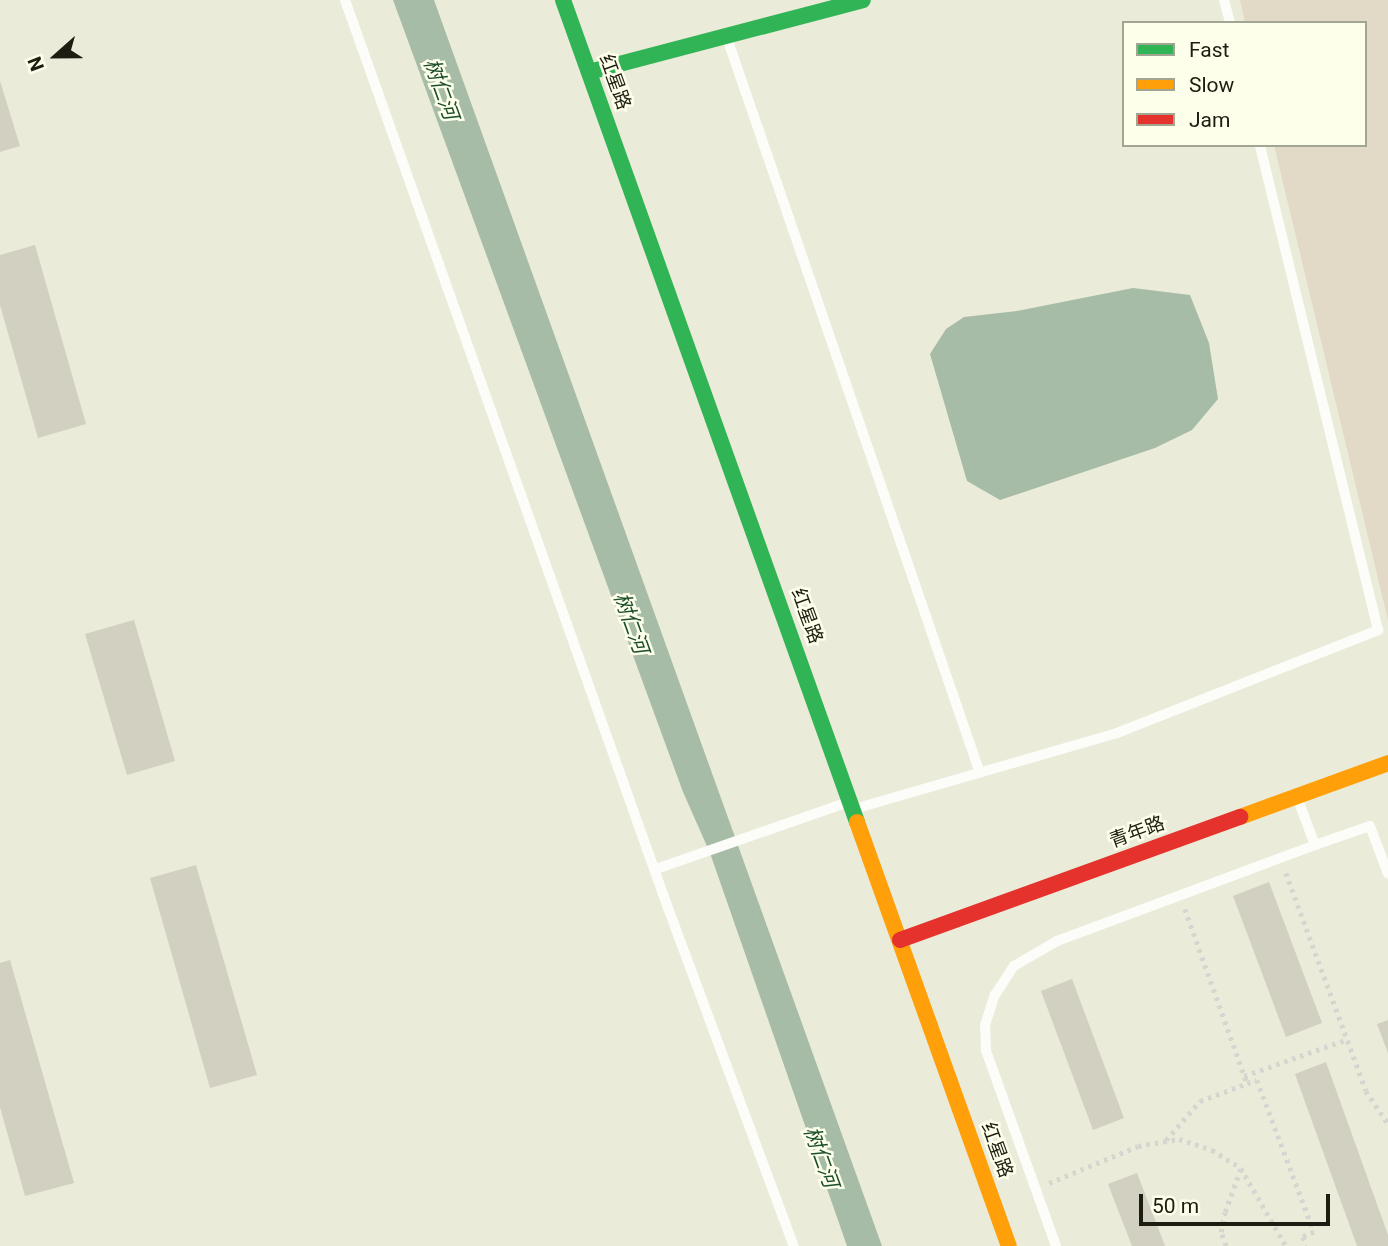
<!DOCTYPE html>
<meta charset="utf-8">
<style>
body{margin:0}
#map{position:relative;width:1388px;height:1246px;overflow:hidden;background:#eaebd8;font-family:Roboto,"Noto Sans SC",sans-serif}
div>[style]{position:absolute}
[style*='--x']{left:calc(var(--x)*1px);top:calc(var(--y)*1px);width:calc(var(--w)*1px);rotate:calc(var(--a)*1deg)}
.green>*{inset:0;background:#e2d9c7}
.water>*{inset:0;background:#a7bca6}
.building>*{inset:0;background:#d2d0c1}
.path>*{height:4.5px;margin-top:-2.25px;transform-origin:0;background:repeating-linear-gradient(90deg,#d6d6d0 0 3.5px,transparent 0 8.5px)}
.lane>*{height:10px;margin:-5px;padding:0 5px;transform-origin:5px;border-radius:5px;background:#fcfcf9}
.fast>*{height:16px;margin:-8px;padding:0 8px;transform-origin:8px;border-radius:8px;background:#30b455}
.slow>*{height:16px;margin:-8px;padding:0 8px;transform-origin:8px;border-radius:8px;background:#ff9f0a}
.jam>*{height:16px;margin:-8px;padding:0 8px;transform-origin:8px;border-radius:8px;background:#e5322d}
span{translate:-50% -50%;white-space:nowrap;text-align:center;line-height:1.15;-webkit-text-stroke:5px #fdffea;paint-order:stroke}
.street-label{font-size:19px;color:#1d1e11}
.water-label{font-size:21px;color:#1d4e2d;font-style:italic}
.legend{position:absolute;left:1122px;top:21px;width:245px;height:126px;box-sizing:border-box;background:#fdffea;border:2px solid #a3a593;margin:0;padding:9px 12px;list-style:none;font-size:21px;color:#1d1e11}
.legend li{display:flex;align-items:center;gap:14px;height:35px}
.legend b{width:35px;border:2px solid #a3a593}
.north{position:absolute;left:21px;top:21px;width:70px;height:70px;-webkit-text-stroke:5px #fdffea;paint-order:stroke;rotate:249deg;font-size:19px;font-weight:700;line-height:28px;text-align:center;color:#1d1e11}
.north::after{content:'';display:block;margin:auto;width:24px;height:32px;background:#1d1e11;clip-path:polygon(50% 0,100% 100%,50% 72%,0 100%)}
.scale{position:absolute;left:1139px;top:1194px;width:191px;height:32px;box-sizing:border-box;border:4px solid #1d1e11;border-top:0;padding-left:9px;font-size:21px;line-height:24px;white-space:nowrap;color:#1d1e11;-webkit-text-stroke:5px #fdffea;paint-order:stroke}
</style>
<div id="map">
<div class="green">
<i style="clip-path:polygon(1240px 0,1388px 0,1388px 620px,1274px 145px,1365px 145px,1365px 23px,1245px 23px)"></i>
</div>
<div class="water">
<i style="clip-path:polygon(393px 0,434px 0,882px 1246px,847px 1246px,710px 853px,683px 792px)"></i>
<i style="clip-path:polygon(1133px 288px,1190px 295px,1209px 343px,1218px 399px,1192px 430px,1155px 448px,1000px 500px,967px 481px,930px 354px,946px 329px,964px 317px,1017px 311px)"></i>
</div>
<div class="building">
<i style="clip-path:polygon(0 81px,20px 146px,0 152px)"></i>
<i style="clip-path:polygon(35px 245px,86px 424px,38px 438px,0 305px,0 255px)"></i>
<i style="clip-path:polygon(134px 620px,175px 761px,127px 775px,85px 634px)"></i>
<i style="clip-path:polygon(196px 865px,257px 1075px,210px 1088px,150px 878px)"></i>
<i style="clip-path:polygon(1269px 882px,1322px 1023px,1286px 1037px,1233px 896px)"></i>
<i style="clip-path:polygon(10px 960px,74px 1183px,25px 1196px,0 1107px,0 963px)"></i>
<i style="clip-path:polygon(1072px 979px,1124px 1118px,1093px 1130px,1041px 991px)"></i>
<i style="clip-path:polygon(1388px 1020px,1388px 1053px,1377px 1024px)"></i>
<i style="clip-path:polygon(1326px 1062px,1388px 1235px,1388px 1246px,1357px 1246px,1295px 1074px)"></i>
<i style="clip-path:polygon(1137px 1173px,1165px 1246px,1132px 1246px,1108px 1184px)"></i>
</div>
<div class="path">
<i style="--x:1286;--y:873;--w:232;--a:69.8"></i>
<i style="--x:1366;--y:1091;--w:40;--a:56"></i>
<i style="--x:1185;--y:909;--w:185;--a:70.4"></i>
<i style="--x:1247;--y:1083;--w:10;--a:-17"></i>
<i style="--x:1257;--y:1080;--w:162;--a:69.4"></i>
<i style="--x:1314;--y:1232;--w:12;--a:156"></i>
<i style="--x:1303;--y:1237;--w:9;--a:72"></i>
<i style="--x:1244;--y:1076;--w:110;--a:-19.6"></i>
<i style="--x:1166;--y:1140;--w:52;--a:-48.9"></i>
<i style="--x:1200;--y:1101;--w:51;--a:-20.6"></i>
<i style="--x:1049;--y:1183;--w:96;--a:-22.6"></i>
<i style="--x:1138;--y:1146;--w:42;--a:-9.7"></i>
<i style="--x:1179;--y:1139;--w:35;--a:18"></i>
<i style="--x:1212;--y:1150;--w:34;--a:32"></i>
<i style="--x:1241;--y:1168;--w:90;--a:60"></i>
<i style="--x:1226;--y:1246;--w:15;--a:-110"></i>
<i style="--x:1221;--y:1232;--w:20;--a:-79"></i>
<i style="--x:1225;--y:1212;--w:47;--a:-70"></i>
</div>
<div class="lane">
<i style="--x:345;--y:0;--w:964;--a:70.42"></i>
<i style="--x:668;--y:908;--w:361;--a:69.6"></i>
<i style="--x:1224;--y:0;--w:24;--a:75"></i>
<i style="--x:727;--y:38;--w:777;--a:71.01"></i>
<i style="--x:854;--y:809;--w:274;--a:-16.1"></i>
<i style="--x:1117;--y:733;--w:281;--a:-21.5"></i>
<i style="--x:1378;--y:630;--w:499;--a:-103.7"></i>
<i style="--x:1315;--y:845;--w:58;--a:-19.1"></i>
<i style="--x:1370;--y:826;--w:51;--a:69.4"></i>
<i style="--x:656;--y:869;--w:203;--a:-19.2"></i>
<i style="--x:1056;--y:1246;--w:208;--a:-109.7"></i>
<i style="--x:986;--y:1050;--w:25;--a:-92"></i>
<i style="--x:985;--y:1025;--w:32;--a:-72"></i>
<i style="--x:995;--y:995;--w:35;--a:-57"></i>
<i style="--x:1014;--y:966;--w:50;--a:-30.2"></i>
<i style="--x:1057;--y:941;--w:275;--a:-20.4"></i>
<i style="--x:1315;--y:845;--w:51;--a:-110.6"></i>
</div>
<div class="fast">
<i style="--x:563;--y:0;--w:873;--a:70.32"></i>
<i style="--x:589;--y:72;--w:283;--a:-14.7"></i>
</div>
<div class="slow">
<i style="--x:1240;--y:817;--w:158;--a:-20"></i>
<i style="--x:857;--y:822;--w:450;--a:70.3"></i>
</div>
<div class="jam">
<i style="--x:900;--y:940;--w:362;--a:-19.9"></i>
</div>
<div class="street-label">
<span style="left:615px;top:82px;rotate:70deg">红星路</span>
<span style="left:807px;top:616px;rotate:70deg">红星路</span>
<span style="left:1137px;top:832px;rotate:-20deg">青年路</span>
<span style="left:997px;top:1150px;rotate:70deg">红星路</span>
</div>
<div class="water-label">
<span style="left:441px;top:89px;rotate:70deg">树仁河</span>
<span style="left:631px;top:623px;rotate:70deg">树仁河</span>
<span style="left:821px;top:1157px;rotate:70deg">树仁河</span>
</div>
<ul class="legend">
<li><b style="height:9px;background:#30b455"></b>Fast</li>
<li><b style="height:9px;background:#ff9f0a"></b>Slow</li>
<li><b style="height:9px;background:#e5322d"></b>Jam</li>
</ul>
<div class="north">N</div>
<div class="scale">50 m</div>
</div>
